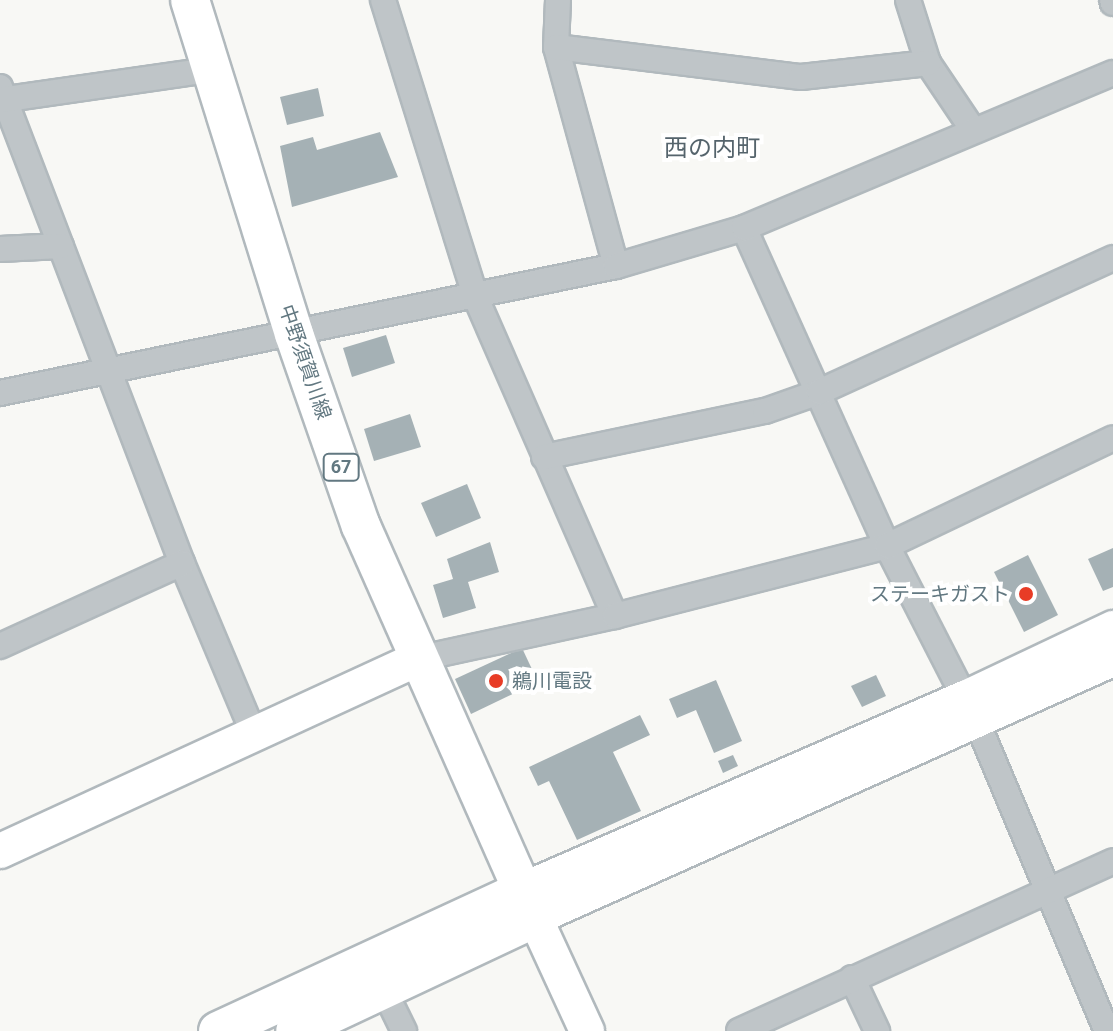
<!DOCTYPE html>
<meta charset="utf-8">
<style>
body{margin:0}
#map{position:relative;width:1113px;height:1031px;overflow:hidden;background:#f8f8f5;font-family:Roboto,"Noto Sans JP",sans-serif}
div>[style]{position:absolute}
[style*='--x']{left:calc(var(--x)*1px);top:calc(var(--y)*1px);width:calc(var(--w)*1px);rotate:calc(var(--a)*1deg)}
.building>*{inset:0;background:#a5b1b5}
.roads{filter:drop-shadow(2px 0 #b1b9bd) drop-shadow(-2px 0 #b1b9bd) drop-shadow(0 2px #b1b9bd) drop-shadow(0 -2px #b1b9bd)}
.street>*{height:24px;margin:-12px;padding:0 12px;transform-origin:12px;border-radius:12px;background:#bfc5c8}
.secondary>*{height:34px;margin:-17px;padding:0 17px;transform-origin:17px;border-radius:17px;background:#fff}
.primary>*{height:38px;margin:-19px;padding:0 19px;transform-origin:19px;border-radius:19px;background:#fff}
.dots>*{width:22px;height:22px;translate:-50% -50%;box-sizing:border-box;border:4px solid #fff;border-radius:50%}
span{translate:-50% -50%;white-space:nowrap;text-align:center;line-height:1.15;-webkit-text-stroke:8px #fff;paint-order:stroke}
.shield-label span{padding:2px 6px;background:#fff;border:2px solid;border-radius:6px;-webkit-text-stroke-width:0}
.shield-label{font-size:18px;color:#627881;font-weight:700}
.street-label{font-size:20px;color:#627881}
.poi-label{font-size:20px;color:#627881}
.right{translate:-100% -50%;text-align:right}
.left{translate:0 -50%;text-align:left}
.quarter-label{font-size:24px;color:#55646c}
</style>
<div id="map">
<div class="building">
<i style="clip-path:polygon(318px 88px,324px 116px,287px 125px,280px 97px)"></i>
<i style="clip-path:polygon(380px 132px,398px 177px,292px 207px,280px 146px,313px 137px,317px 150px)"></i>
<i style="clip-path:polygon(386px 335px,395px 363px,352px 377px,343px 348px)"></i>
<i style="clip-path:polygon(410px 414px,421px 447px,374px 461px,364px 429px)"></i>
<i style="clip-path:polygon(467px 484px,481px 518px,436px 537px,421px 503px)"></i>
<i style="clip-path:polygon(490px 542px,499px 572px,468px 582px,476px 608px,443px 618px,433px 585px,453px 579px,447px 559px)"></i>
<i style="clip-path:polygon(1113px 548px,1113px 587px,1103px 591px,1088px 559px)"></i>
<i style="clip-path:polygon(1028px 555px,1058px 615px,1024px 632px,994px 572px)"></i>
<i style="clip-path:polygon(522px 648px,538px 682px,471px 714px,455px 679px)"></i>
<i style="clip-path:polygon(876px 675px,886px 696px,862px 707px,851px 686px)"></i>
<i style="clip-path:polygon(716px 680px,742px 741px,714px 753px,696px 710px,677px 718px,669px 699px)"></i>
<i style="clip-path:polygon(640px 715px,650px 735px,613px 752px,641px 811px,577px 840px,549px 781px,538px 786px,529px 767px)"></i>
<i style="clip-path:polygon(733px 755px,738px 766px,723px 773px,718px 761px)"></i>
</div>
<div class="roads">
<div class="street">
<i style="--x:383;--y:0;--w:312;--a:72.7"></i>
<i style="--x:476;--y:298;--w:347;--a:66.4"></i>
<i style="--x:558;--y:0;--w:47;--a:92.4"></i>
<i style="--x:556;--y:47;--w:227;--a:74.7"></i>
<i style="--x:908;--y:0;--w:66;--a:72.4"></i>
<i style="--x:928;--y:63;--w:81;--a:56.1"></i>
<i style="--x:1112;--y:0;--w:3;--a:72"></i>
<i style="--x:556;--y:47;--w:247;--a:7"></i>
<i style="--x:801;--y:77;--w:128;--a:-6.3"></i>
<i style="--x:0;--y:87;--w:510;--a:69.08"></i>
<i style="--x:182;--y:563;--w:186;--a:67.2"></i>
<i style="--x:0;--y:100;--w:217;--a:-8.2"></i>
<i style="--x:744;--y:228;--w:349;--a:65.8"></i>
<i style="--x:887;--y:546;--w:198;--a:62.9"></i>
<i style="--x:977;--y:722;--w:335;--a:67.2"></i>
<i style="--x:0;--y:249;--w:61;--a:-2.8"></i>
<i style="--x:0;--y:393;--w:629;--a:-11.65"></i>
<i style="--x:616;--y:266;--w:134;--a:-16.5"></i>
<i style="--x:744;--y:228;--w:400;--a:-22.8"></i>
<i style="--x:544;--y:457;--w:226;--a:-11.8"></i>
<i style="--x:765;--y:411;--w:57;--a:-19.4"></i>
<i style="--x:819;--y:392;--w:323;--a:-24.5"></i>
<i style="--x:0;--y:646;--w:200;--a:-24.5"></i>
<i style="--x:417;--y:659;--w:203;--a:-12.3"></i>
<i style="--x:615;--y:616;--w:281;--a:-14.4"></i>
<i style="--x:887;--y:546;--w:250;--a:-25.5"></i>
<i style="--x:852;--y:978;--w:59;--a:64.7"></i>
<i style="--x:384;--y:990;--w:46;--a:64"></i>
<i style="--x:739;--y:1031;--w:411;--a:-24.4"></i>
</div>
<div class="secondary">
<i style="--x:0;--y:851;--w:459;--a:-24.7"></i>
<i style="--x:525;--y:889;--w:480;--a:-23.5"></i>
<i style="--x:965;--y:698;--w:164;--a:-25.3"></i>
<i style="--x:587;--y:1031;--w:124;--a:-114.7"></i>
<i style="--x:535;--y:918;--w:633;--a:-24.14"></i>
</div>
<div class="primary">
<i style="--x:190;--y:0;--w:350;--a:72.7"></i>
<i style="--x:294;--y:334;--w:203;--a:70.8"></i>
<i style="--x:361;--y:526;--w:429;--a:66.1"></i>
<i style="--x:535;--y:918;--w:265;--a:154.8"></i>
<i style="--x:218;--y:1031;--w:338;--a:-24.8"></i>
</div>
</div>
<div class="dots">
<i style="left:1026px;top:594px;background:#e83c26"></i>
<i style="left:496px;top:681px;background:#e83c26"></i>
</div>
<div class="shield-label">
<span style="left:341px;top:467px">67</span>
</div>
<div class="street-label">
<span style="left:305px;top:362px;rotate:71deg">中野須賀川線</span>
</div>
<div class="poi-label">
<span class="right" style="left:1010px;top:594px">ステーキガスト</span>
<span class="left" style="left:512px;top:681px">鵜川電設</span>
</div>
<div class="quarter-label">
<span style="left:712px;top:149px">西の内町</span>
</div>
</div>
